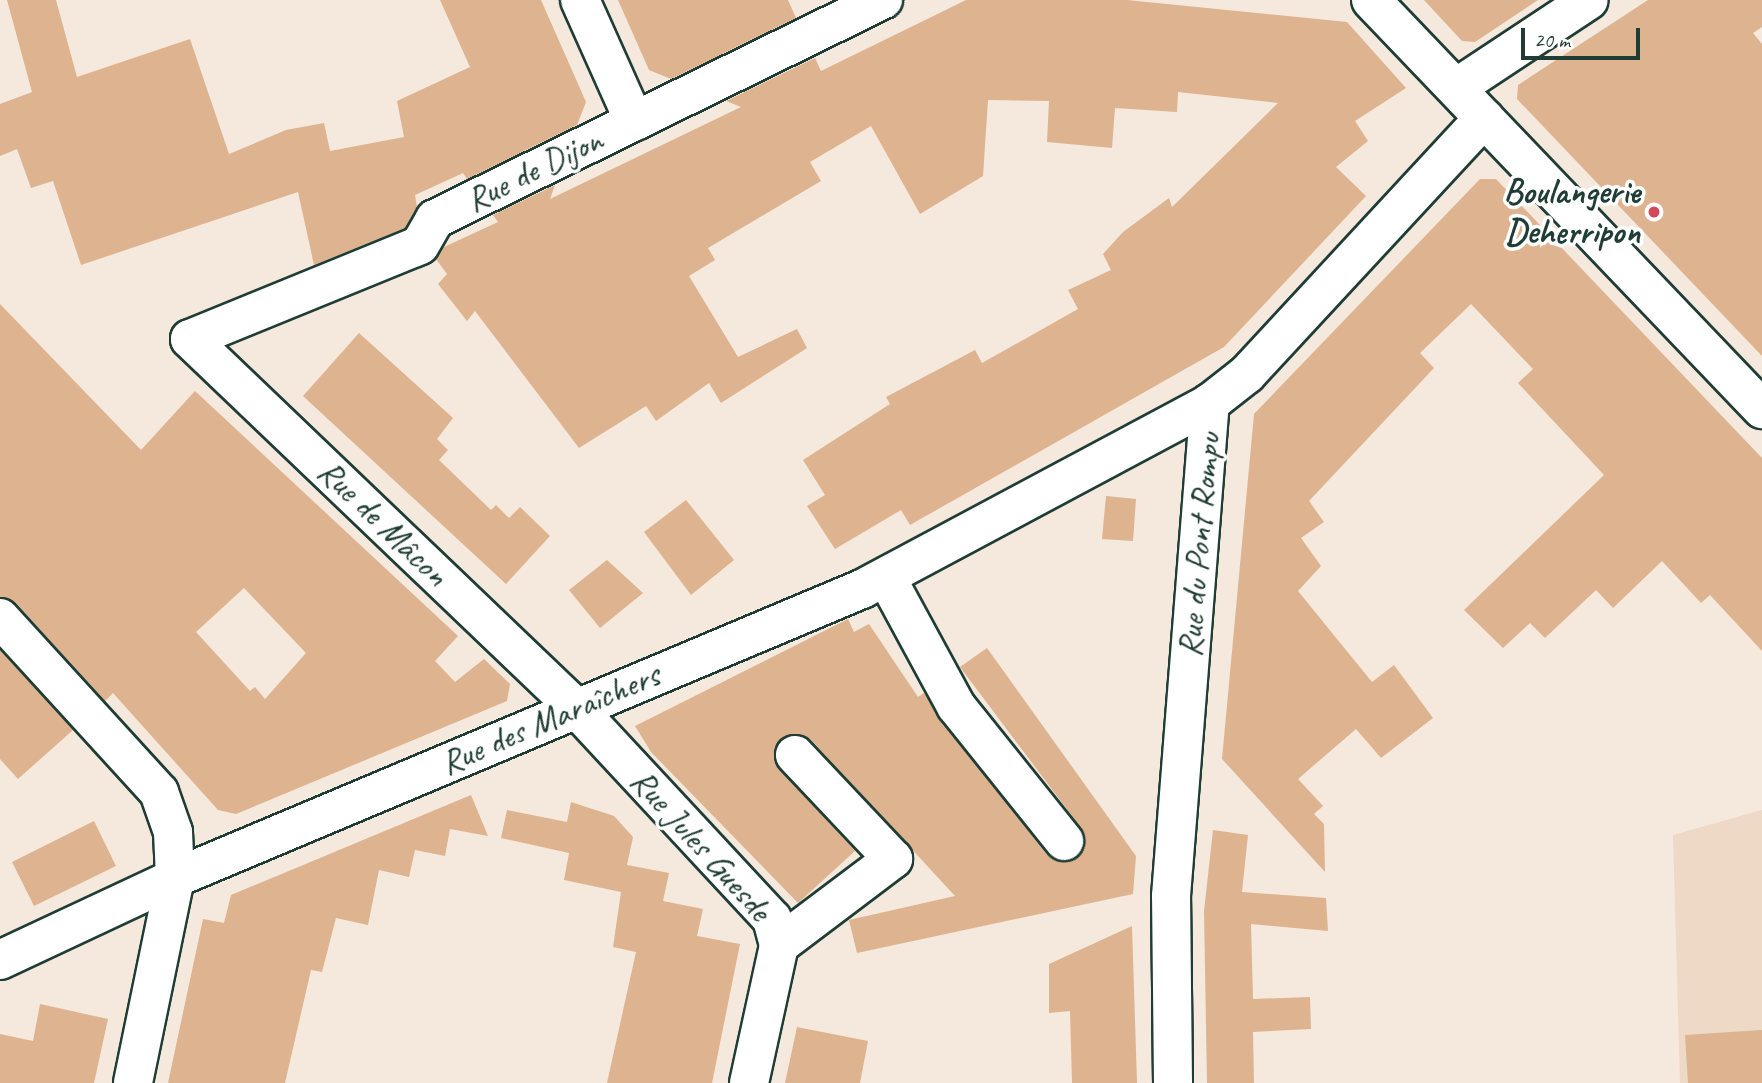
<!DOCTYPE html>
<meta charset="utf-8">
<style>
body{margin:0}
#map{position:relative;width:1762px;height:1083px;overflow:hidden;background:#f5e8dd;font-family:Caveat,sans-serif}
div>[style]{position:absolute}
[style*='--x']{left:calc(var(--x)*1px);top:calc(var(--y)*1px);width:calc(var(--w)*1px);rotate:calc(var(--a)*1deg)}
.built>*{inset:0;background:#eed8c6}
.building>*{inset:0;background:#deb38f}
.roads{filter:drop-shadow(2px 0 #1f3d34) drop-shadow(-2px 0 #1f3d34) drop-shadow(0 2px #1f3d34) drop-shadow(0 -2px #1f3d34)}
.minor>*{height:38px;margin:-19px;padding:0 19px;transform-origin:19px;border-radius:19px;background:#fff}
.dots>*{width:19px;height:19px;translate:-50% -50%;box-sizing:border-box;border:4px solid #fff;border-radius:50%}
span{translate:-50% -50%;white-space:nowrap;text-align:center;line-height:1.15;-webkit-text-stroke:7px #fff;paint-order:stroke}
.street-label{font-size:35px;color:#1f3d34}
.poi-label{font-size:35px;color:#1f3d34;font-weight:700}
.right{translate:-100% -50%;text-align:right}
.scale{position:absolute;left:1521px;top:28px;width:119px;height:32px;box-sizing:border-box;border:4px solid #1f3d34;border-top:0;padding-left:9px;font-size:21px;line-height:24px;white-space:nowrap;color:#1f3d34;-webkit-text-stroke:5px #fff;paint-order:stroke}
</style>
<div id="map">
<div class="built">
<i style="clip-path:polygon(1762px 810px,1762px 1083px,1680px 1083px,1673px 835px)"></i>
</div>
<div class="building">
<i style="clip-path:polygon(7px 0,56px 0,77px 77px,190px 39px,229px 154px,286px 130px,324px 123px,330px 151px,404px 137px,397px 101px,470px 67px,440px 0,541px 0,586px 102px,577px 125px,467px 179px,463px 173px,415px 195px,417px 207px,405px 228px,314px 265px,298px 192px,81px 265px,53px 181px,31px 188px,17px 149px,0 156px,0 104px,32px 92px)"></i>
<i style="clip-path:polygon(618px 0,788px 0,796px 18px,671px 79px,649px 70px)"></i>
<i style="clip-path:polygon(966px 0,1127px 0,1347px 22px,1406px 88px,1355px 121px,1368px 141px,1336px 167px,1366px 196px,1224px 347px,910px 525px,901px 510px,835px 549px,807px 506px,825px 495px,803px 460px,890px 404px,886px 397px,975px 350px,982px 363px,1078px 309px,1068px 290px,1111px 270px,1103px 254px,1123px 232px,1169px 198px,1172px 207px,1278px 103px,1178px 92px,1177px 112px,1115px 108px,1112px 148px,1047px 142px,1049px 101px,988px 100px,983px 176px,920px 214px,871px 126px,810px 162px,821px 181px,708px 248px,715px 260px,689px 276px,738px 357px,797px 329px,807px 348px,721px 403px,709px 383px,656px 421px,646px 406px,579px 448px,475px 311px,467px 321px,438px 284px,447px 274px,436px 259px,444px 247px,498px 222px,493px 215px,555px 185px,550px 199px,741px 107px,726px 101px,815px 58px,821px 71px)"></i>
<i style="clip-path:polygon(1424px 0,1538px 0,1475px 42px,1462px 41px)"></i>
<i style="clip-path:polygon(1648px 0,1762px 0,1762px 27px,1753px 33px,1762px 44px,1762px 356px,1517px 99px,1518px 85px)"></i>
<i style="clip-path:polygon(1480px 179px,1496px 179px,1762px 458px,1762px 651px,1710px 595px,1701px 603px,1662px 561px,1613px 608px,1596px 590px,1545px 638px,1530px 623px,1503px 648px,1464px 610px,1604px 475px,1518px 383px,1533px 369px,1471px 304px,1420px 353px,1434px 368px,1309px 501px,1324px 522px,1301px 538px,1321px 566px,1298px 591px,1372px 682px,1394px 665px,1433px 718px,1381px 758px,1356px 729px,1298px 779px,1323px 806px,1314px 814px,1324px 824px,1325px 872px,1222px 759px,1254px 414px)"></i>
<i style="clip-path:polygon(evenodd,0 304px,141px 450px,195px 391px,458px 636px,435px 661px,455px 682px,484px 659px,510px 684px,507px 701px,236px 814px,218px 810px,113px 693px,105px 701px,16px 603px,0 597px,0 304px,244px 588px,306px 653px,265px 699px,255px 687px,250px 691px,196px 632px,244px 588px)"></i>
<i style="clip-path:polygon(359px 333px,453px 418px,437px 439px,448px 450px,439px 460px,491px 510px,496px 505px,509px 518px,520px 507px,550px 536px,506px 584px,303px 396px)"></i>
<i style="clip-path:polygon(1106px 496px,1136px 499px,1133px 541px,1102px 539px)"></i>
<i style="clip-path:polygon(686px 500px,734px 560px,691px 595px,644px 532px)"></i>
<i style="clip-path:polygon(607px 560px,643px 593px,600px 628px,569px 590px)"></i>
<i style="clip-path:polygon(848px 619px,854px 632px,869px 624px,918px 697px,924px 693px,1047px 855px,1068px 862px,1085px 848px,1081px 828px,960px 667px,987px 648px,1136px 856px,1133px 894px,857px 953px,849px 920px,955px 896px,811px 740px,791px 734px,774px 748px,779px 769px,855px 851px,798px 903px,651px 752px,635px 726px)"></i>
<i style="clip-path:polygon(0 650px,73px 730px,18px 779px,0 759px)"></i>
<i style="clip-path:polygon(471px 795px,488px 836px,450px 829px,445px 856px,415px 850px,409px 877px,379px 870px,368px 925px,336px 918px,322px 972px,311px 970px,285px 1083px,168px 1083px,203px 919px,224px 923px,231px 895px)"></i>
<i style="clip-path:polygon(571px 802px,614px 816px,633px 837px,627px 865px,669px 873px,663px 901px,703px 909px,697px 936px,740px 944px,712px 1083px,607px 1083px,636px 952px,613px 947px,621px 892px,564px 880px,569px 853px,501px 838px,507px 810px,567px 822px)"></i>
<i style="clip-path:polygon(94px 821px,116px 866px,34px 906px,12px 862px)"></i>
<i style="clip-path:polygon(1213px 830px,1248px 835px,1242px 892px,1326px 898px,1328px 931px,1251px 924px,1253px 999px,1310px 997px,1311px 1029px,1253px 1032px,1254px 1083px,1207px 1083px,1204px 911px)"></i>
<i style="clip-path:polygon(1132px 926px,1137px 1083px,1072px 1083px,1070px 1011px,1049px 1013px,1049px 964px)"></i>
<i style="clip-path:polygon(40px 1004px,108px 1019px,94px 1083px,0 1083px,0 1034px,33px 1041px)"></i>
<i style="clip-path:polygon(797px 1027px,868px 1041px,860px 1083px,785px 1083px)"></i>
<i style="clip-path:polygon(1762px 1030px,1762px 1083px,1688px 1083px,1685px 1035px)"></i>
</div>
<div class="roads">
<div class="minor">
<i style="--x:580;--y:0;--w:133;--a:65.9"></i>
<i style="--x:1371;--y:0;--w:566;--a:46.29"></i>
<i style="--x:1456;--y:88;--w:159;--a:-33.5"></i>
<i style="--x:886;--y:577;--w:147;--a:61.5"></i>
<i style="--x:956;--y:706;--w:173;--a:51.3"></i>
<i style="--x:0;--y:618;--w:236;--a:47.6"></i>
<i style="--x:159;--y:792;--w:42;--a:70.7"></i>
<i style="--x:173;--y:832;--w:46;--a:87.5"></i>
<i style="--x:175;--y:878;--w:209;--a:101.6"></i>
<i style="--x:779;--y:945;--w:143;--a:-37"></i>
<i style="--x:893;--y:859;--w:143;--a:-133.3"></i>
<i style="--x:0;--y:960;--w:193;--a:-25.1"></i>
<i style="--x:175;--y:878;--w:745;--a:-22.82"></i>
<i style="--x:862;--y:589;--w:395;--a:-28.1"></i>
<i style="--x:1210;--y:403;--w:47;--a:-38.1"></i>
<i style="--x:1247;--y:374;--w:349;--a:-47.2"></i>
<i style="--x:749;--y:1083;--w:141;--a:-77.7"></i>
<i style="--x:779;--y:945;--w:27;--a:-105"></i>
<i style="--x:772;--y:919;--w:288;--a:-132.9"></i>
<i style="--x:576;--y:708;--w:534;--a:-136.29"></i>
<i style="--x:190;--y:339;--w:248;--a:-22.2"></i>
<i style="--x:420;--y:245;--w:30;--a:-60"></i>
<i style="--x:435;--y:219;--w:499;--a:-26.1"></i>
<i style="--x:1173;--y:1083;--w:187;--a:-90.6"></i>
<i style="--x:1171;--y:896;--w:495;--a:-85.5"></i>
</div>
</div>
<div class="dots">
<i style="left:1654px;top:212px;background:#d1495b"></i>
</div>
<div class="street-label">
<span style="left:534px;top:170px;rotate:-26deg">Rue de Dijon</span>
<span style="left:383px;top:523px;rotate:44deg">Rue de Mâcon</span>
<span style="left:1199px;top:545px;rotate:-85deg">Rue du Pont Rompu</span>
<span style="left:550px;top:719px;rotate:-23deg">Rue des Maraîchers</span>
<span style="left:701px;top:845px;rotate:48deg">Rue Jules Guesde</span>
</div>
<div class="poi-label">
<span class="right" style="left:1640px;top:212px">Boulangerie<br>Deherripon</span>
</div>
<div class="scale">20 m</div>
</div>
